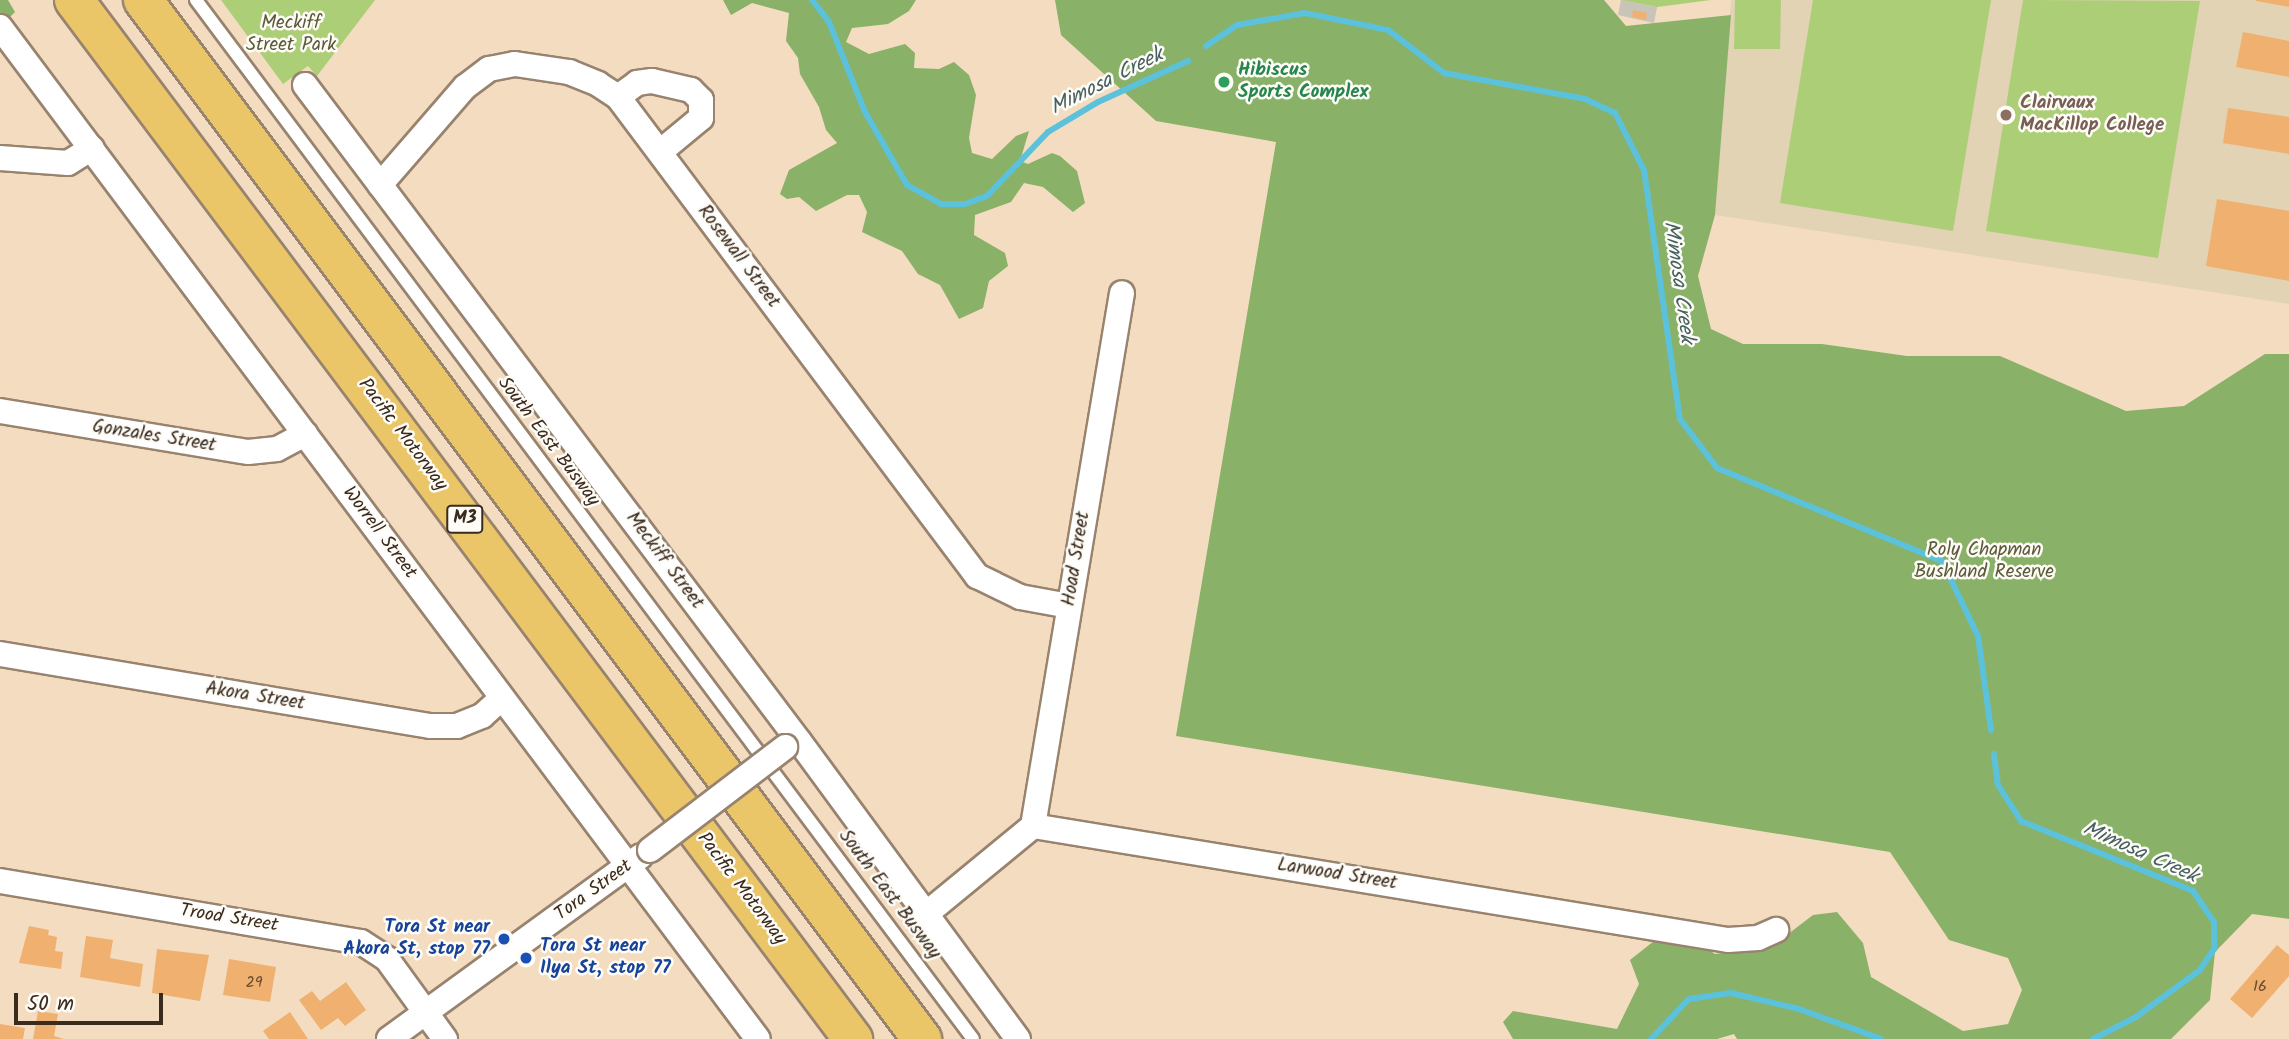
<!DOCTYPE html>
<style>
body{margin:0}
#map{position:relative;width:2289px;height:1039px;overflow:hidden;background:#f4dcc0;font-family:Kalam,sans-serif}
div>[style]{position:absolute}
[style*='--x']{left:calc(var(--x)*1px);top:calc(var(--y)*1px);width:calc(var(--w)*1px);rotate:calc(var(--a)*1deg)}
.built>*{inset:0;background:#e1d3b4}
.industrial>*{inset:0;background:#c9c4b8}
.green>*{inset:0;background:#acce77}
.forest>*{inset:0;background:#89b168}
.stream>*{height:6px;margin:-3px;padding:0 3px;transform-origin:3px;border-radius:3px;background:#5cc1da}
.building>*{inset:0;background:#efb070}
.roads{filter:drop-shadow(2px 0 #98836f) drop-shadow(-2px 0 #98836f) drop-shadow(0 2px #98836f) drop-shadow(0 -2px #98836f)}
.lane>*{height:12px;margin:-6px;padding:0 6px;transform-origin:6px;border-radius:6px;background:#fff}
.street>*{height:24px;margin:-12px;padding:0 12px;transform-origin:12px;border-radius:12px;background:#fff}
.highway>*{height:38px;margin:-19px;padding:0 19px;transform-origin:19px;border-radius:19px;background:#ebc669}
.bridges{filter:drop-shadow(2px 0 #98836f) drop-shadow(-2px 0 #98836f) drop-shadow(0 2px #98836f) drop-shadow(0 -2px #98836f)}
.street-bridge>*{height:24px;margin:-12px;padding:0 12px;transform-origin:12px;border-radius:12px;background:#fff}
.dots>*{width:19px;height:19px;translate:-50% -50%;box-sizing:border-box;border:4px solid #fdfcf7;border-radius:50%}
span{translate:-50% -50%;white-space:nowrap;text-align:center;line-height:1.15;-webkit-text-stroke:5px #fdfcf7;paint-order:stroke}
.number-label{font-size:16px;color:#684c32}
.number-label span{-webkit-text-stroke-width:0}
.shield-label span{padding:2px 5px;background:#fdfcf7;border:2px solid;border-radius:5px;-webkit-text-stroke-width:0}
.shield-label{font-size:18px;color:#3b2a1e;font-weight:700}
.park-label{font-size:19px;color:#5d5b39}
.leisure-label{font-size:19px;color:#27864d;font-weight:700}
.left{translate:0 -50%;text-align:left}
.education-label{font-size:19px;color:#785e54;font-weight:700}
.street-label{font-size:19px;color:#3b2a1e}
.transit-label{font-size:19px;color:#164399;font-weight:700}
.right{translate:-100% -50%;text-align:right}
.water-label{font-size:21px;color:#475f60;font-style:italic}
.scale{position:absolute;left:14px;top:993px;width:149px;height:32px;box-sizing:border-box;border:4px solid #3b2a1e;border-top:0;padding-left:9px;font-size:21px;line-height:24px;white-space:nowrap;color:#3b2a1e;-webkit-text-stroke:5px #fdfcf7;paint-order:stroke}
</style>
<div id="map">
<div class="built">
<i style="clip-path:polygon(1731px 0,2289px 0,2289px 304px,1715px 215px)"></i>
</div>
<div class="industrial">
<i style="clip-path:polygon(1621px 0,1657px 7px,1654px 23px,1618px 15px)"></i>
</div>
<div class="green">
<i style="clip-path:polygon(221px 0,375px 0,317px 76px,308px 66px,283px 84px)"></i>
<i style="clip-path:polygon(1621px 0,1711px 0,1657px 7px)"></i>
<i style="clip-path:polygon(1735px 0,1781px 0,1780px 49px,1734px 49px)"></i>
<i style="clip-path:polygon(1813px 0,1991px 0,1953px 231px,1780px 203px)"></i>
<i style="clip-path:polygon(2023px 0,2200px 1px,2158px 258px,1986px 231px)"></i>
</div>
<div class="forest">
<i style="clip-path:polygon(0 0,8px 0,15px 12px,0 27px)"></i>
<i style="clip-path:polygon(723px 0,916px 0,909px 11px,888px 24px,852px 28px,846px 42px,869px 54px,905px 44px,915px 53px,914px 68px,939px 69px,954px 62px,969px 75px,976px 95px,969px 138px,972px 153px,992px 159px,1016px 136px,1029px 131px,1020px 161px,1028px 164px,1052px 153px,1060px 156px,1077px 171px,1085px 203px,1073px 212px,1043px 187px,1024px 183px,1011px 202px,975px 215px,974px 235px,1005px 253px,1008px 266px,989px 281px,983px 308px,959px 319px,940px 285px,918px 274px,902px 251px,862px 232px,867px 212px,859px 195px,847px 195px,816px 211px,799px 197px,787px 199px,780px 194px,789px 170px,837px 143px,826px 130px,819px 107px,800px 74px,798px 58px,786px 41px,789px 13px,752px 3px,731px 15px)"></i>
<i style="clip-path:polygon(1055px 0,1604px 0,1626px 26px,1731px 15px,1715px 215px,1698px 276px,1711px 329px,1743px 344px,1822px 344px,1907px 356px,2000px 356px,2126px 411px,2184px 406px,2265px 354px,2289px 354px,2289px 919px,2252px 914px,2215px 952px,2210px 1000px,2171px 1039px,1737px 1039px,1734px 1034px,1717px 1039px,1513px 1039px,1503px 1022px,1513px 1011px,1617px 1029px,1639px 984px,1630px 960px,1654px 941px,1673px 945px,1696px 941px,1715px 954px,1771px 947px,1813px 915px,1837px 912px,1863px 943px,1871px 977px,1963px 1031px,2008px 1024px,2022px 990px,2008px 958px,1949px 940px,1890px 852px,1176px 736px,1276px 142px,1156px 121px,1061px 35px)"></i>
</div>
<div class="stream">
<i style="--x:812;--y:0;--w:28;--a:52"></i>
<i style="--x:829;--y:22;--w:97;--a:68.2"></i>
<i style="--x:865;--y:112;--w:84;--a:60.1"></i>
<i style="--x:907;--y:185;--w:39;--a:29"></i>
<i style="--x:941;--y:204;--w:24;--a:0"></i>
<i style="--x:965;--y:204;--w:23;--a:-20"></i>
<i style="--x:987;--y:196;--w:88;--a:-46.4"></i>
<i style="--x:1048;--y:132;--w:58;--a:-31"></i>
<i style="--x:1098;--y:102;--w:99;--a:-24.5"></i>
<i style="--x:1206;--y:46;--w:37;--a:-34"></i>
<i style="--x:1237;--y:25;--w:69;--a:-10"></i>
<i style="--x:1305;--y:13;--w:85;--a:11.6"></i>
<i style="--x:1388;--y:30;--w:71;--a:37.5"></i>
<i style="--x:1444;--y:73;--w:143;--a:10.4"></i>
<i style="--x:1585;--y:99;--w:33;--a:25"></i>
<i style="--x:1615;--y:113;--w:64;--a:63"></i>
<i style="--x:1644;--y:170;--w:252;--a:81.8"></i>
<i style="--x:1680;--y:419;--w:61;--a:52.9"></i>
<i style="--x:1717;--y:468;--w:243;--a:22.5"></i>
<i style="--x:1942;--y:561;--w:83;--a:64.4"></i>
<i style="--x:1978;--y:636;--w:95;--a:82.1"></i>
<i style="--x:1994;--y:754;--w:31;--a:83"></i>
<i style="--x:1998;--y:785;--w:43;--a:57.4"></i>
<i style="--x:2021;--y:821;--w:186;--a:22.1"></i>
<i style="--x:2193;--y:891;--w:37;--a:56"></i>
<i style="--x:2214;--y:922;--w:27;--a:90"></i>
<i style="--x:2214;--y:949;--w:25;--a:124"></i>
<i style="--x:2200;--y:970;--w:79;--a:143.7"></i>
<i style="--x:2136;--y:1017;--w:48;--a:152.9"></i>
<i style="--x:1651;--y:1039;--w:55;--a:-46.5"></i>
<i style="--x:1689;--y:999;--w:42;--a:-8.1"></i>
<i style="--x:1731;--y:993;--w:70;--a:13.2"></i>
<i style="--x:1799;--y:1009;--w:87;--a:20.1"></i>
</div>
<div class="building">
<i style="clip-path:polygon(2289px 0,2289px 7px,2256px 1px,2256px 0)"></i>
<i style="clip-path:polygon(1633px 10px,1647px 13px,1646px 20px,1632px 17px)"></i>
<i style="clip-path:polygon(2243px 32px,2289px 41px,2289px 77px,2236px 67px)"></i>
<i style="clip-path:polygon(2228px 108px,2289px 117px,2289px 154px,2223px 143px)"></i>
<i style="clip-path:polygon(2217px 199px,2289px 211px,2289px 281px,2206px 266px)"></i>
<i style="clip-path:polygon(29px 926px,49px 930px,48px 935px,57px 937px,55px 951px,63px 952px,61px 969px,19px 963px)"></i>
<i style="clip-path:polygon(86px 936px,113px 940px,110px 958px,143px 964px,140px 987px,80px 977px)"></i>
<i style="clip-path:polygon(2277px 945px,2289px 955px,2289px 976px,2252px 1018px,2230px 999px)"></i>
<i style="clip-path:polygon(157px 949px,209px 955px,200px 1001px,152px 993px)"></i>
<i style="clip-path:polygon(229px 959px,276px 967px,270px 1002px,223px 995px)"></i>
<i style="clip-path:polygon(346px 982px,366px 1010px,345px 1026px,338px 1018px,321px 1030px,299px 1000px,312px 991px,320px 1001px)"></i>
<i style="clip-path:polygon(38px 1011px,58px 1014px,54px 1036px,64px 1039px,33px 1039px)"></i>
<i style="clip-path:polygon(290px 1012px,308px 1039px,269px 1039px,263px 1031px)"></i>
<i style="clip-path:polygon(0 1024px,25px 1028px,23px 1039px,0 1039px)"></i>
</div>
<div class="roads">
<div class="lane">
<i style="--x:196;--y:0;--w:1297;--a:53.21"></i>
</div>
<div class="street">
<i style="--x:0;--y:27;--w:1264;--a:53.17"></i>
<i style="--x:305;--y:85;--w:821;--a:53.02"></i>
<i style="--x:799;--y:741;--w:370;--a:53.7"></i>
<i style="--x:618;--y:97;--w:24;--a:-36"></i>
<i style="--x:637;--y:83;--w:15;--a:-8"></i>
<i style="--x:652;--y:81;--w:40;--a:13"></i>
<i style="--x:691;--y:90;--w:14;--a:45"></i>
<i style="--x:701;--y:100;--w:18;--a:90"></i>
<i style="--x:701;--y:118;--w:53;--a:140.3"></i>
<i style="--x:0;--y:158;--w:68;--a:4.2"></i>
<i style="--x:68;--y:163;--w:28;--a:-32"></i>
<i style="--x:380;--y:185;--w:130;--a:-49.1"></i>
<i style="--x:465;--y:87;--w:30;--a:-37"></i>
<i style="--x:489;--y:69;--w:26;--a:-11"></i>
<i style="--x:515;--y:64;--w:55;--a:8.4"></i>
<i style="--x:569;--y:72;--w:31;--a:22"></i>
<i style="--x:598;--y:84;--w:24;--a:33"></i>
<i style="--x:618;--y:97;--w:599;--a:53.15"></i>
<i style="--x:977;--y:576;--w:48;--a:26"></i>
<i style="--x:1020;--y:597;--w:50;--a:10.4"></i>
<i style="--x:0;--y:411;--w:251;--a:9.4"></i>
<i style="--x:248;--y:452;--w:29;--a:-6"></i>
<i style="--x:277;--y:449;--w:32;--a:-28"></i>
<i style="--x:0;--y:654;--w:436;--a:9.5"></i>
<i style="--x:430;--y:726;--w:27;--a:0"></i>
<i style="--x:457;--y:726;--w:27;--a:-22"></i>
<i style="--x:482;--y:716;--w:27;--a:-42"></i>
<i style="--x:1033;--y:826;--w:540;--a:-80.52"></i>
<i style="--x:0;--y:881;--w:366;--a:9.6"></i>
<i style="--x:361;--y:942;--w:31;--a:33"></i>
<i style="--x:387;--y:959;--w:99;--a:54.1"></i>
<i style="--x:926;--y:914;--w:139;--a:-39.4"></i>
<i style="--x:1033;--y:826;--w:704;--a:9.32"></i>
<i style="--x:1728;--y:940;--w:30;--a:-4"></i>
<i style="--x:1758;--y:938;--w:20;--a:-24"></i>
<i style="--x:389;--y:1039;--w:311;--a:-36"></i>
</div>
<div class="highway">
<i style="--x:74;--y:0;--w:1299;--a:53.14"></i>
<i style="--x:143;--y:0;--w:1299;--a:53.14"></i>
</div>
</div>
<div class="bridges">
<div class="street-bridge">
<i style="--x:650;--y:850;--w:170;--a:-37.3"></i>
</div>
</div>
<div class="dots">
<i style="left:1224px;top:82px;background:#2e9e5b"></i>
<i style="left:2006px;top:115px;background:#8d6e63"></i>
<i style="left:504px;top:939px;background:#1a4fb4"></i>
<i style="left:526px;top:958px;background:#1a4fb4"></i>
</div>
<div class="number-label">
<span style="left:254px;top:983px">29</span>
<span style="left:2260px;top:987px">16</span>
</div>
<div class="shield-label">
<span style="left:465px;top:519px">M3</span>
</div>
<div class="park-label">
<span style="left:291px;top:35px">Meckiff<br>Street Park</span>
<span style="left:1984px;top:562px">Roly Chapman<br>Bushland Reserve</span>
</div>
<div class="leisure-label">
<span class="left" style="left:1238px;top:82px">Hibiscus<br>Sports Complex</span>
</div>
<div class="education-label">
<span class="left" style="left:2020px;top:115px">Clairvaux<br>MacKillop College</span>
</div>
<div class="street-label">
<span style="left:738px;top:257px;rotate:53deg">Rosewall Street</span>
<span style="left:402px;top:435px;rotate:53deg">Pacific Motorway</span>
<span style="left:154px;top:437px;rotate:9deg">Gonzales Street</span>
<span style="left:548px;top:442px;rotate:53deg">South East Busway</span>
<span style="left:379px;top:533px;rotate:53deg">Worrell Street</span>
<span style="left:1077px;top:559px;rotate:-81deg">Hoad Street</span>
<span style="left:664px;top:561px;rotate:53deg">Meckiff Street</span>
<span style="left:255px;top:697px;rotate:9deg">Akora Street</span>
<span style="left:1337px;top:875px;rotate:9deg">Larwood Street</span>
<span style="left:741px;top:889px;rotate:53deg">Pacific Motorway</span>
<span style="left:594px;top:891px;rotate:-36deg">Tora Street</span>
<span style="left:889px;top:895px;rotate:53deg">South East Busway</span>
<span style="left:229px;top:919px;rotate:9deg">Trood Street</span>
</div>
<div class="transit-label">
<span class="right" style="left:490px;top:939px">Tora St near<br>Akora St, stop 77</span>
<span class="left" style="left:540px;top:958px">Tora St near<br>Ilya St, stop 77</span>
</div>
<div class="water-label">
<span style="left:1107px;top:82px;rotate:-27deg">Mimosa Creek</span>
<span style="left:1678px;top:282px;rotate:82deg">Mimosa Creek</span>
<span style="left:2140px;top:853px;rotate:24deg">Mimosa Creek</span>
</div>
<div class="scale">50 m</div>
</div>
